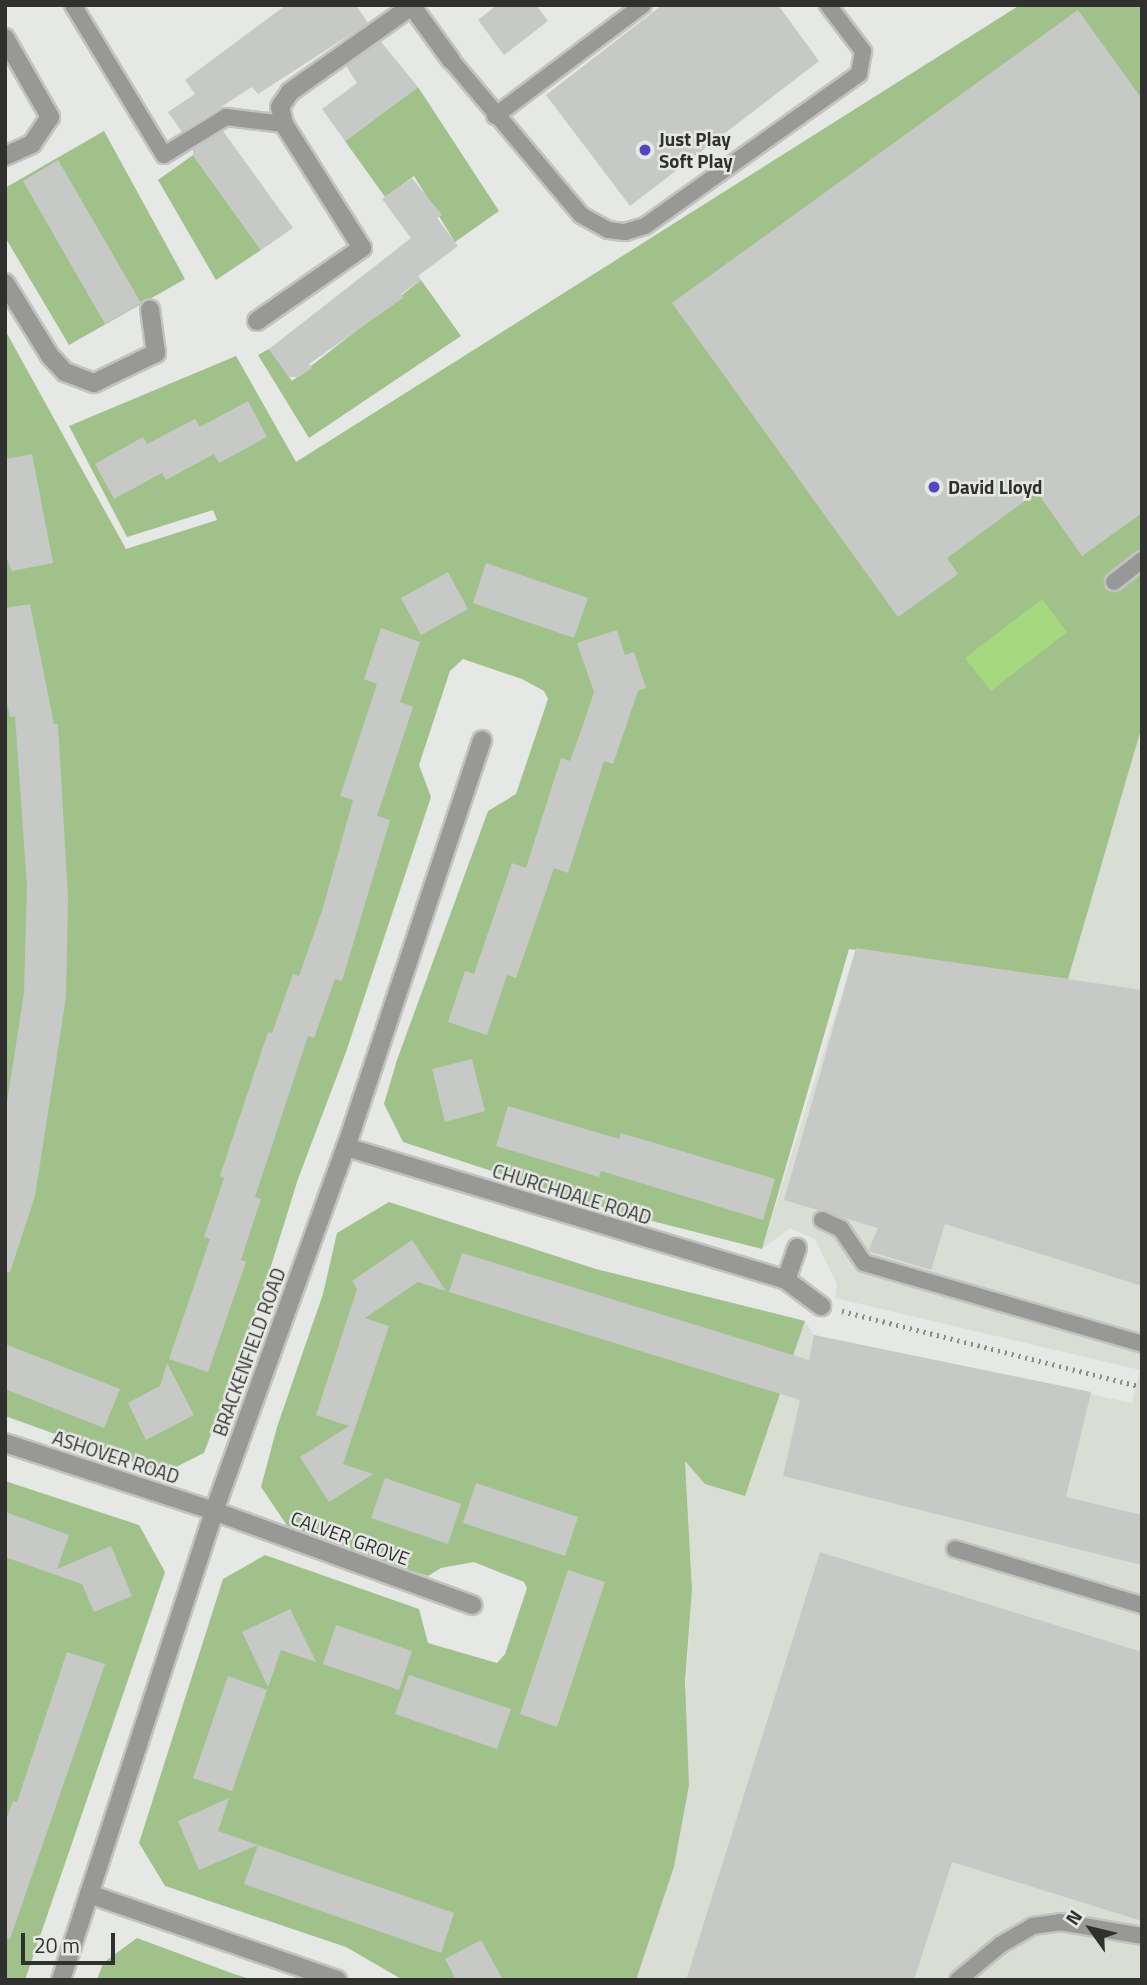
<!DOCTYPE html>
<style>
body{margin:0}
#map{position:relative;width:1147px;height:1985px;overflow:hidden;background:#e6e8e5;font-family:"Titillium Web",sans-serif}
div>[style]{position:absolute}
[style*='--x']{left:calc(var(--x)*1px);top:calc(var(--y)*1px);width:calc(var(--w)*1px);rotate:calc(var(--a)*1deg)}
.built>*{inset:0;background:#d9ded5}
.green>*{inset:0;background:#a1c18a}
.water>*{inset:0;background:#a6d87f}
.building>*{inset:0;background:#c7c9c6}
.path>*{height:4.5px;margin-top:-2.25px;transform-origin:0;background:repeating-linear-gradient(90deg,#8b8d8a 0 2px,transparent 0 7px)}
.roads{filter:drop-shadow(2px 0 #c2c3c1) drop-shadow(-2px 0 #c2c3c1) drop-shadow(0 2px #c2c3c1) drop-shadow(0 -2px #c2c3c1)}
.service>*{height:16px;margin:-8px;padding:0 8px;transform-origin:8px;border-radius:8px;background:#989997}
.minor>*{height:18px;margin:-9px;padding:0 9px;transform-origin:9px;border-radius:9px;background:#989997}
.dots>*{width:19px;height:19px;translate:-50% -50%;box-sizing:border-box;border:4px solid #e6e8e5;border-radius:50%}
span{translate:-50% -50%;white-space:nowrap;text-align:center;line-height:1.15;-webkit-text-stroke:5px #e6e8e5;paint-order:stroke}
.poi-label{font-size:19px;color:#30312f;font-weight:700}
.left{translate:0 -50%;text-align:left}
.street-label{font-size:19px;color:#30312f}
.frame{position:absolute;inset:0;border:7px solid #30312f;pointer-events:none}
.north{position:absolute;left:1056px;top:1894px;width:70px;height:70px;-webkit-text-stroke:5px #e6e8e5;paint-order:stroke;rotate:304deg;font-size:19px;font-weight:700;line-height:28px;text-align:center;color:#30312f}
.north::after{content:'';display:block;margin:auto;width:24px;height:32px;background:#30312f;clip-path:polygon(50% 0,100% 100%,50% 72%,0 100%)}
.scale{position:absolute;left:21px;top:1933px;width:94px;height:32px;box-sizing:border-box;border:4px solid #30312f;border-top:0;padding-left:9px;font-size:21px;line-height:24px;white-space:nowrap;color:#30312f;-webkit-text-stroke:5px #e6e8e5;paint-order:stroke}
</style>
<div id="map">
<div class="built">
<i style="clip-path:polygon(1142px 726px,1142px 1980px,636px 1980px,674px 1867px,692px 1590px,685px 1460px,745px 1495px,805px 1321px,814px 1335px,1132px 1403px,1140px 1370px,835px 1298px,837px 1284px,815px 1239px,790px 1228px,762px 1249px,856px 948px,1068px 979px)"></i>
</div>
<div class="green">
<i style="clip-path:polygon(1020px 5px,1142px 5px,1142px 726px,1068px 979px,849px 949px,762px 1249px,617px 1212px,403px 1142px,384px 1104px,397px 1060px,488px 811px,516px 794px,548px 699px,544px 691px,522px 679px,463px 659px,450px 671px,419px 765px,431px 797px,346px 1052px,298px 1179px,262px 1295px,204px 1453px,164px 1473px,5px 1416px,5px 330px,126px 549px,217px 520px,213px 510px,127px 537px,69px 426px,236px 356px,296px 462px)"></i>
<i style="clip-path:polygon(418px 87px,499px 211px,455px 242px,414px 176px,385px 197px,345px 141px)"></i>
<i style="clip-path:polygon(104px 131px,185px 279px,69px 345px,5px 237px,5px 188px)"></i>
<i style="clip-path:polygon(193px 155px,261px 250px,216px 280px,158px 180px)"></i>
<i style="clip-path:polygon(421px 280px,461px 336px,309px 438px,258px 355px,269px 349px,292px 381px)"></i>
<i style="clip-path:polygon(389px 1202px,596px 1269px,805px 1321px,745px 1496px,705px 1484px,685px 1461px,692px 1590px,685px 1682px,689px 1785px,674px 1867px,636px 1980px,403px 1980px,346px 1947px,165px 1886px,139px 1843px,223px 1579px,265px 1555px,419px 1609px,428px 1643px,497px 1663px,505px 1654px,527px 1588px,524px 1582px,474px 1562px,441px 1568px,428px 1576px,347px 1551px,290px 1530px,261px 1487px,277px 1427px,323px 1294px,337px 1233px)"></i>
<i style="clip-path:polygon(5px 1481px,139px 1525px,165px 1572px,25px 1980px,5px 1980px)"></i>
<i style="clip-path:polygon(137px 1938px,234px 1974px,253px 1980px,97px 1980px,103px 1963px)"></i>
</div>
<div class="water">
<i style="clip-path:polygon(1042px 599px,1067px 632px,991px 691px,965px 658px)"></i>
</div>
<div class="building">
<i style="clip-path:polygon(286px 5px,356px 5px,368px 23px,258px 94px,252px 87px,182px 132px,168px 112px,195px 94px,185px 80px)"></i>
<i style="clip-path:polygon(497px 5px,536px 5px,548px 21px,504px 55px,478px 20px)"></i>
<i style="clip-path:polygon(662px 5px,778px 5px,819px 61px,630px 206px,546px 95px)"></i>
<i style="clip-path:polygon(1078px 10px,1142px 99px,1142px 513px,1082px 556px,1037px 492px,947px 558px,958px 574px,898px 617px,672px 303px)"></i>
<i style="clip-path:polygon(381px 42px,418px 87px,345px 141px,322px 109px,357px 83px,346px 66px)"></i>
<i style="clip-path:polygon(223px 131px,293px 228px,261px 250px,193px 155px,193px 149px)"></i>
<i style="clip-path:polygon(58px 160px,141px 303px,105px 324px,23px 181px)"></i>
<i style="clip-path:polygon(412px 178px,442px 215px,437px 218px,458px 246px,418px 276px,421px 280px,401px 294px,403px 298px,309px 364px,312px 368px,299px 377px,289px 377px,269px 349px,411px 238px,382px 199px)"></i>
<i style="clip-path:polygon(248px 401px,267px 437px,219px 463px,214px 454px,166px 480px,162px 473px,114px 499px,95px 464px,143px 437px,147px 444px,195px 419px,200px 427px)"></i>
<i style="clip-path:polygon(32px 454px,53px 563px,12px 571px,5px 555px,5px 459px)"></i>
<i style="clip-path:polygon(486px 563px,588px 598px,574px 638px,473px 603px)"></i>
<i style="clip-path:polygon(448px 572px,468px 609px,421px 635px,401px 598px)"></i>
<i style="clip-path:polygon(30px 604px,54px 724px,58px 724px,68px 898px,66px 997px,35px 1196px,10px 1272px,5px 1271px,5px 1115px,24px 993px,27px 885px,15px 716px,10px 717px,5px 694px,5px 608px)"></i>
<i style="clip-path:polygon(381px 628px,420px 642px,400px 702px,413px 707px,377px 816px,390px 820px,342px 981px,335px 979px,314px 1038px,308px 1036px,255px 1197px,261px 1199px,241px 1260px,246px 1262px,208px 1372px,169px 1359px,210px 1239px,204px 1237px,224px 1178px,220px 1176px,268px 1032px,272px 1033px,293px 974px,299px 976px,322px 911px,353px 800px,340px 796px,377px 684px,364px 679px)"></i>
<i style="clip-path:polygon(617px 630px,625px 655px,634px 652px,646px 688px,638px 691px,613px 764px,604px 761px,568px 873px,554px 868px,516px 978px,507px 975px,487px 1035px,448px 1022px,465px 971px,474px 974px,512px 863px,526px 868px,561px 758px,570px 761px,583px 725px,594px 692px,577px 643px)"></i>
<i style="clip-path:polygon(856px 948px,1142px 990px,1142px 1286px,945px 1224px,931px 1270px,868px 1251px,878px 1228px,784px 1200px)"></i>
<i style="clip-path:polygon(472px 1059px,485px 1111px,445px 1122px,432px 1069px)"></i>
<i style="clip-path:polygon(508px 1106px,619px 1139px,621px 1133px,775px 1179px,763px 1220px,601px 1171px,599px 1177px,496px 1146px)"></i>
<i style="clip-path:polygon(412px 1240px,446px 1291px,418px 1282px,365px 1318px,389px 1326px,343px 1464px,373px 1474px,329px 1502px,300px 1457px,349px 1426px,316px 1415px,357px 1289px,352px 1281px)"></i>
<i style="clip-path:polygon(462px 1253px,809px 1360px,814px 1335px,1091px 1392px,1066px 1497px,1142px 1515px,1142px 1565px,783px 1476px,800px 1400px,449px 1292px)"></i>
<i style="clip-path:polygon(5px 1344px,120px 1389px,104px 1428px,5px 1389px)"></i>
<i style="clip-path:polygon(167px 1363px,194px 1415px,146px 1440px,128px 1403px,160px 1386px)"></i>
<i style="clip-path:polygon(385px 1478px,461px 1504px,448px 1544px,371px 1518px)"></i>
<i style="clip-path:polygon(476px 1483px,578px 1517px,565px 1556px,463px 1523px)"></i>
<i style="clip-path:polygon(5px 1512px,69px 1535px,57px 1569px,111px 1546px,132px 1596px,94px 1612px,82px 1584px,5px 1557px)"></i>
<i style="clip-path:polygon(820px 1552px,1142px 1652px,1142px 1921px,952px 1862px,914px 1980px,686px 1980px)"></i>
<i style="clip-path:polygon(568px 1570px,605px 1582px,557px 1727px,520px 1714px)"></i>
<i style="clip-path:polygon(290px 1609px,316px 1662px,281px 1650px,268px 1687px,242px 1632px)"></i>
<i style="clip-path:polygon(336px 1625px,412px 1651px,399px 1690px,323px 1664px)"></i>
<i style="clip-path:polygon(67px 1652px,105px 1664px,10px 1939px,5px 1938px,5px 1823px,13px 1801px,17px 1802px)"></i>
<i style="clip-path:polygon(409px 1675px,511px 1709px,497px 1749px,395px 1714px)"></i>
<i style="clip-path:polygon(228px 1676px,267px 1690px,232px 1791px,193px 1778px)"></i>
<i style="clip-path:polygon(229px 1798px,218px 1831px,258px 1845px,199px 1870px,178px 1821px)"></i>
<i style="clip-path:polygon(258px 1845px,454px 1913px,441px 1953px,244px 1884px)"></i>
<i style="clip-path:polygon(481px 1940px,503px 1980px,456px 1980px,445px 1959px)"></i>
</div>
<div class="path">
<i style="--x:842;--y:1311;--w:309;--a:14.2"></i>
</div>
<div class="roads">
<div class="service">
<i style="--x:73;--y:5;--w:175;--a:58.8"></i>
<i style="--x:164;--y:155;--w:73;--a:-31.5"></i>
<i style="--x:226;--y:117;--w:58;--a:6.9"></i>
<i style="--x:451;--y:60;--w:202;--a:50"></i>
<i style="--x:581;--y:215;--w:31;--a:29"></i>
<i style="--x:608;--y:230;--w:17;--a:7"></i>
<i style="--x:625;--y:232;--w:21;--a:-17"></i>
<i style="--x:645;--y:226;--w:262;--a:-35.4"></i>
<i style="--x:859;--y:74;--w:23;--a:-80"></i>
<i style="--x:863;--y:51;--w:58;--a:-127.3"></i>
<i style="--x:495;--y:116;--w:185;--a:-36.9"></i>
<i style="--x:1114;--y:582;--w:36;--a:-38"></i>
<i style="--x:822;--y:1220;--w:21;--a:25"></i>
<i style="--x:841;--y:1229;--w:41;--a:55.9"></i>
<i style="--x:864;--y:1263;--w:290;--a:16.2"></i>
<i style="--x:955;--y:1549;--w:195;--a:16.7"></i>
<i style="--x:958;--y:1980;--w:55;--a:-39.8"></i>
<i style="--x:1000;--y:1945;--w:38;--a:-30"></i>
<i style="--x:1033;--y:1926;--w:27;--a:-8"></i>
<i style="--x:1060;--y:1922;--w:83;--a:9.7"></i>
</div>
<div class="minor">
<i style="--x:411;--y:5;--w:68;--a:54"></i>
<i style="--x:5;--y:38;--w:91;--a:60.3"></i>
<i style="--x:50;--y:117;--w:32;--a:124"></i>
<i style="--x:32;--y:144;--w:30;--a:156"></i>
<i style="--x:5;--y:283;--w:86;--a:58.3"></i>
<i style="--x:50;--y:356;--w:22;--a:47"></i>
<i style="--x:65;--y:372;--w:31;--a:21"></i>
<i style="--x:94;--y:383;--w:69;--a:-25.8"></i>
<i style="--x:156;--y:353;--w:44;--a:-97.8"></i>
<i style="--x:257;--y:321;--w:128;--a:-34.8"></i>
<i style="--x:362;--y:248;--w:146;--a:-122.2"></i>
<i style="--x:284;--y:124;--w:17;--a:-103"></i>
<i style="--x:280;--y:107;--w:18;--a:-56"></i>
<i style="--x:290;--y:92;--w:151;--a:-35.3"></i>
<i style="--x:346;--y:1147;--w:460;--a:16.8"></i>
<i style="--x:786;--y:1280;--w:44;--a:36.6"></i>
<i style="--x:786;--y:1280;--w:34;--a:-71"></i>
<i style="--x:5;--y:1443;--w:220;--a:18"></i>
<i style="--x:214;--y:1511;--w:275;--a:20"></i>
<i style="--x:89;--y:1894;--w:263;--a:19.1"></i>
<i style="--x:61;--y:1980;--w:493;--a:-71.9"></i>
<i style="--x:214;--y:1511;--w:387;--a:-70.1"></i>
<i style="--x:346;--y:1147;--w:429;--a:-71.5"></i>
</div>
</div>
<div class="dots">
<i style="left:645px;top:150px;background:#5446be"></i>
<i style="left:934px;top:487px;background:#5446be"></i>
</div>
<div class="poi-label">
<span class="left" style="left:659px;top:150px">Just Play<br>Soft Play</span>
<span class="left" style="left:948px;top:487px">David Lloyd</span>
</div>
<div class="street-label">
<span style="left:572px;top:1194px;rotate:17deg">CHURCHDALE ROAD</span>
<span style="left:249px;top:1352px;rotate:-70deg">BRACKENFIELD ROAD</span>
<span style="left:116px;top:1457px;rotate:18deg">ASHOVER ROAD</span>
<span style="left:350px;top:1538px;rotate:20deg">CALVER GROVE</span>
</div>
<div class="frame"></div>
<div class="north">N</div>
<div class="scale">20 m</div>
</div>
